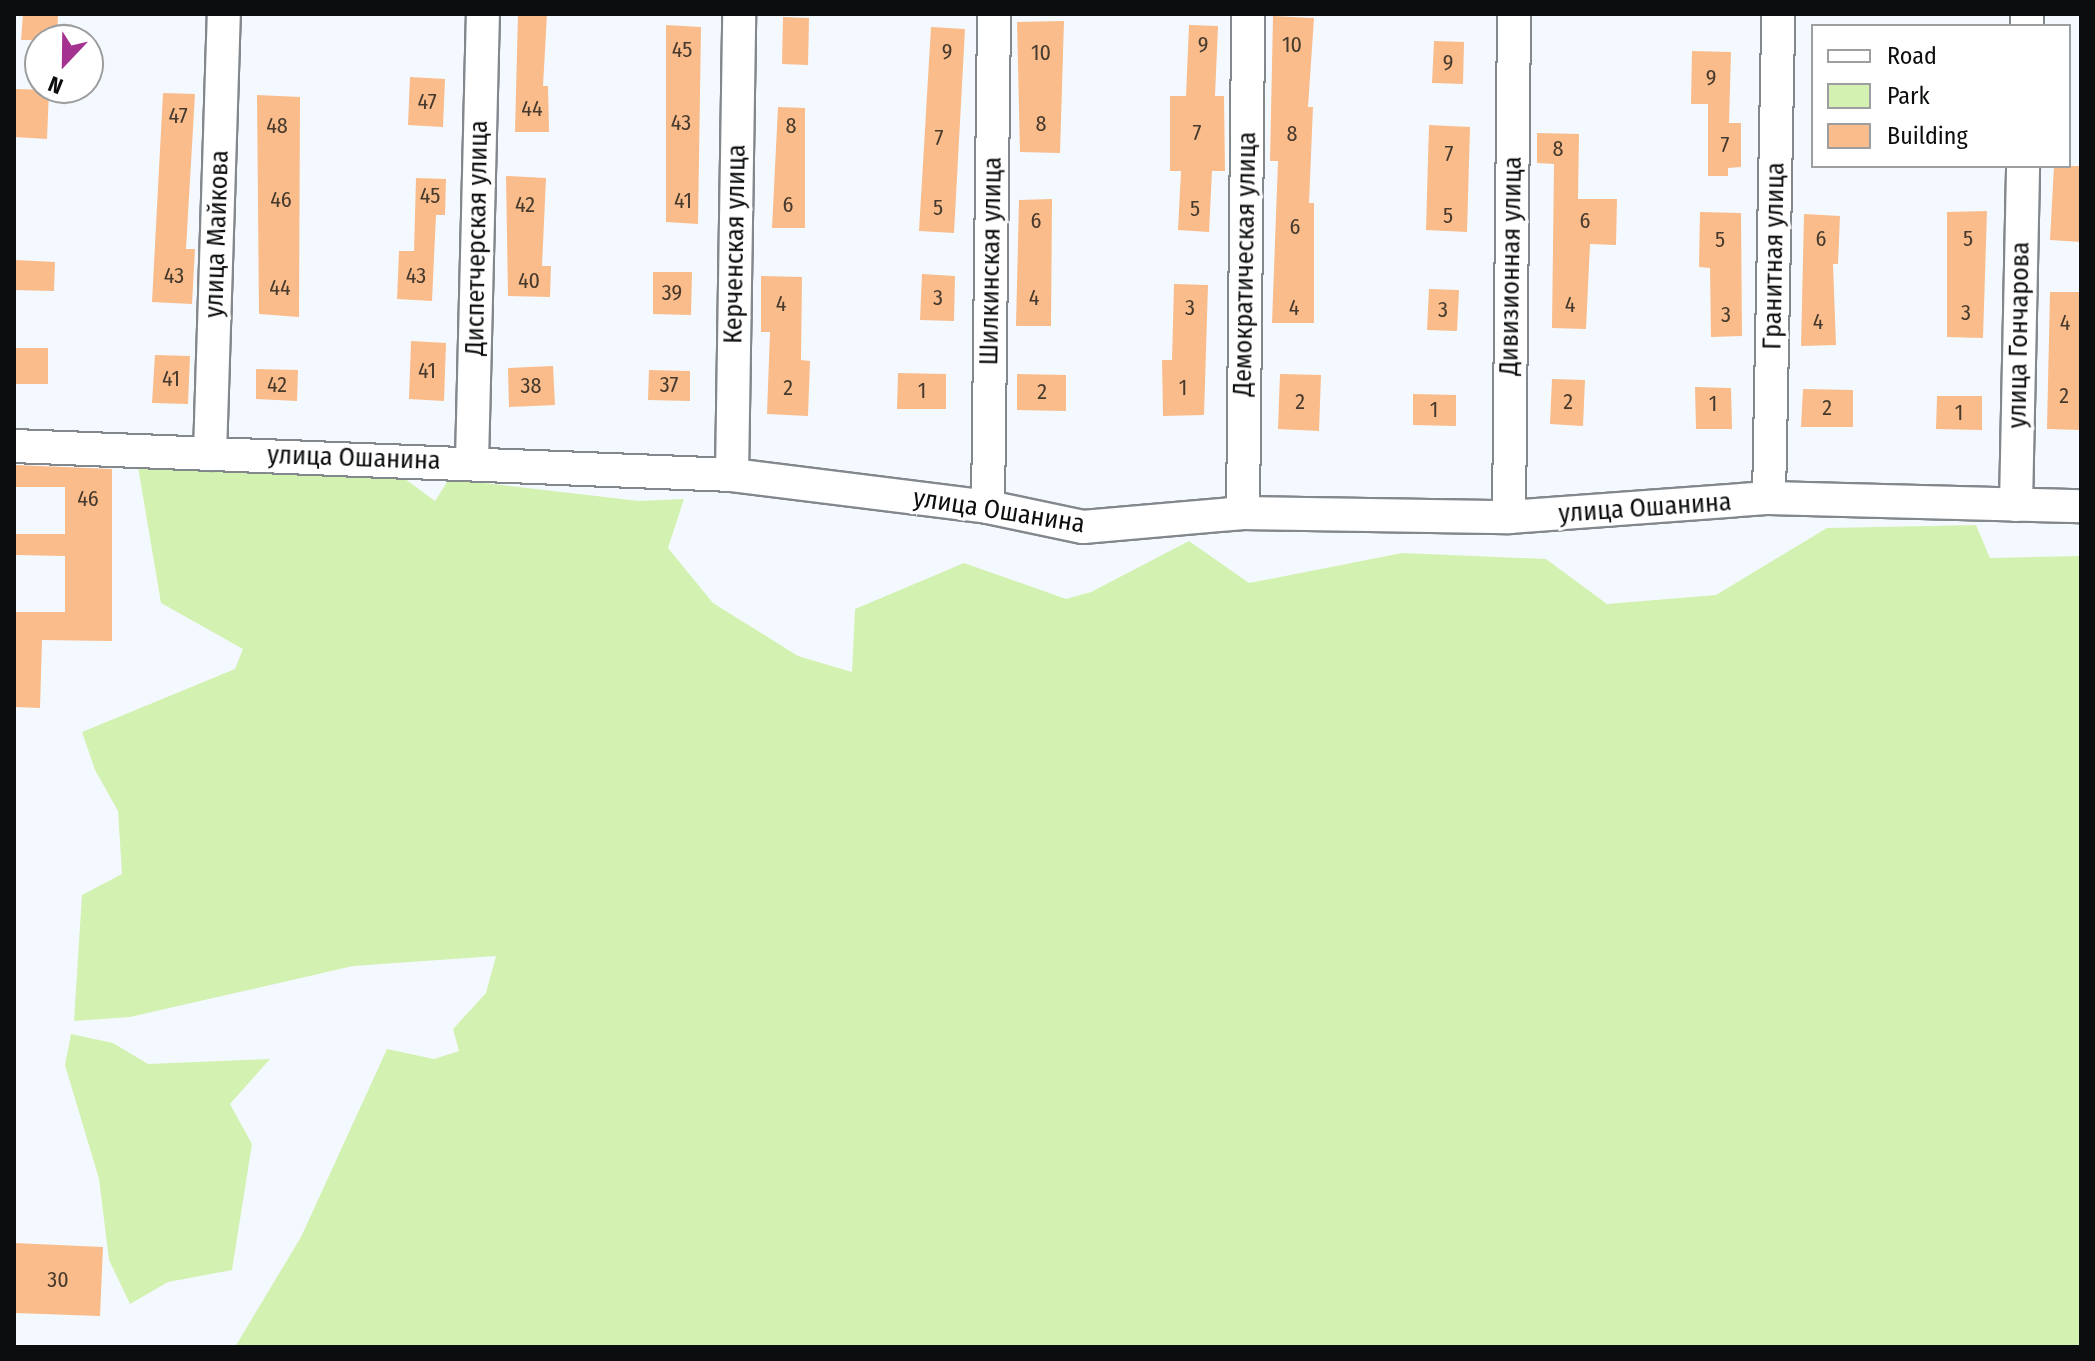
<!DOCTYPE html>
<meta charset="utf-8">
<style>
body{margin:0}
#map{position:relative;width:2095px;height:1361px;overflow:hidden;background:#f4f9ff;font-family:"Fira Sans Condensed",sans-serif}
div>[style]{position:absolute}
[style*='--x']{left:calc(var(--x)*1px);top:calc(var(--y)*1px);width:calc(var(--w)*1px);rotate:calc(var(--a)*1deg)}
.green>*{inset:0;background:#d3f1b1}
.building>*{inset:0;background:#f9bc8a}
.roads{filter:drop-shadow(2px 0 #83888d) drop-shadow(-2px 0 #83888d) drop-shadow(0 2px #83888d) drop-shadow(0 -2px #83888d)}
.minor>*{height:32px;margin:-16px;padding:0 16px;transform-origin:16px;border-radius:16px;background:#fff}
span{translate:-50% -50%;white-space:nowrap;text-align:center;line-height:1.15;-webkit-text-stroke:6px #fff;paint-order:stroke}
.number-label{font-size:22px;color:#46392d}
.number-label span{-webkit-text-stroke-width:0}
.street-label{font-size:26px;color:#0b0d0e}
.frame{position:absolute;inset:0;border:16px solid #0b0d0e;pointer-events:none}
.legend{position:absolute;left:1811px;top:24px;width:260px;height:144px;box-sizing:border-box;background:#fff;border:2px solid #9d9e9f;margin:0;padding:10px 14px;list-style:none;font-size:24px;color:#0b0d0e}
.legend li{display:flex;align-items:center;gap:16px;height:40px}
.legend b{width:40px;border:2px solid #9d9e9f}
.north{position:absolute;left:24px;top:24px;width:80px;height:80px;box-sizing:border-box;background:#fff;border:2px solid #9d9e9f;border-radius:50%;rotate:202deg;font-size:22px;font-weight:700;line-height:32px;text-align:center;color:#0b0d0e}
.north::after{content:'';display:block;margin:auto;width:28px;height:36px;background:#a43390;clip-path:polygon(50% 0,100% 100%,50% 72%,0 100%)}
</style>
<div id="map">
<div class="green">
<i style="clip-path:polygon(138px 467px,401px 476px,435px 501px,449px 479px,639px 501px,684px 499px,668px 548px,713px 603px,798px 656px,852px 672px,855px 609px,964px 563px,1066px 599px,1091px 592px,1189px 541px,1249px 583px,1402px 553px,1546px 559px,1607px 604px,1716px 595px,1827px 528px,1976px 525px,1990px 558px,2081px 556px,2081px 1347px,235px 1347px,301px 1237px,387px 1049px,434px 1059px,459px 1051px,453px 1029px,486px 993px,496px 956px,353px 966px,130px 1017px,74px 1021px,82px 895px,122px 874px,118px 811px,95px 770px,82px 732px,235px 669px,243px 649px,161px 603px)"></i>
<i style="clip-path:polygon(71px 1034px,113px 1043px,148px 1064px,270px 1059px,230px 1104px,252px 1144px,232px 1270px,168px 1282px,130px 1304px,109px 1260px,99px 1179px,65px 1065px)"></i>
</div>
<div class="building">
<i style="clip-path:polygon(23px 14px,58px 14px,57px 40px,21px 40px)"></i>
<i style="clip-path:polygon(518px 14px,547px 14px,543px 86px,548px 86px,549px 132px,515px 132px)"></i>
<i style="clip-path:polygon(1273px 16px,1314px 18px,1308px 107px,1313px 107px,1309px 203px,1314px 203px,1314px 323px,1272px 323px,1278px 161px,1270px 161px)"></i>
<i style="clip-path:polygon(783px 17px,809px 18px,808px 65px,782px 64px)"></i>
<i style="clip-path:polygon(1064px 21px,1060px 153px,1020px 152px,1017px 22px)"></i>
<i style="clip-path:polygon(666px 25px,701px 27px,698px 224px,666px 222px)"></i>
<i style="clip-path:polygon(1189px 25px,1218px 26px,1215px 96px,1224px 96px,1225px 171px,1212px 171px,1209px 232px,1178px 230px,1181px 171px,1170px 171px,1170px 96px,1186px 96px)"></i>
<i style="clip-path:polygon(931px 27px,965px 29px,954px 233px,919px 231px)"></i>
<i style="clip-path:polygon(1434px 41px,1464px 42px,1463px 84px,1432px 83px)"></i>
<i style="clip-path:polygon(1692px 51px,1731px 52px,1729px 123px,1741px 123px,1741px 167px,1728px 168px,1728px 176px,1708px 176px,1708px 104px,1691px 104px)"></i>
<i style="clip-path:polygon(410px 77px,445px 79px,443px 127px,408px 125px)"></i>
<i style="clip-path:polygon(14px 89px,49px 90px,47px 139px,14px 137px)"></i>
<i style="clip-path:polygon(163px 93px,195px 94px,186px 249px,195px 249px,192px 304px,152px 302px)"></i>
<i style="clip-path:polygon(257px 95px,300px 97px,299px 317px,259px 314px)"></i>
<i style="clip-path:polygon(778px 107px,805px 108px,805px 228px,772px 228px)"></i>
<i style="clip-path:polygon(1429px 125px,1470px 127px,1467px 232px,1426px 230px)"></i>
<i style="clip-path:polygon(1537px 133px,1579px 134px,1578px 199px,1617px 199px,1616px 245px,1590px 244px,1586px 329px,1552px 328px,1554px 164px,1537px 163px)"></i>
<i style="clip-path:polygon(2054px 166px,2081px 166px,2081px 242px,2050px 240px)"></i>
<i style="clip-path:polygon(506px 176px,546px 178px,542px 266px,551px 266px,550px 297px,508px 296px)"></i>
<i style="clip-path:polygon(416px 178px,446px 179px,445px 215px,436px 215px,432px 301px,397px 299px,399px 251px,414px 251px)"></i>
<i style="clip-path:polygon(1052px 199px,1051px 326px,1016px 326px,1019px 200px)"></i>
<i style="clip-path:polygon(1987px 211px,1983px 338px,1947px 337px,1947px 212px)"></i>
<i style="clip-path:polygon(1700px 212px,1741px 213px,1742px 336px,1711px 337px,1710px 268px,1699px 267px)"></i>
<i style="clip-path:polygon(1804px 214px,1840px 216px,1838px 264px,1833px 264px,1836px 345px,1801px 346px)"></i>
<i style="clip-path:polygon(15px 260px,55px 262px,54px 291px,14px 290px)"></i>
<i style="clip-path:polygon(653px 272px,692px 272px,691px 315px,653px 314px)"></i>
<i style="clip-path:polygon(922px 274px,955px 276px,954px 321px,920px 320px)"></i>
<i style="clip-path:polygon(761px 276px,802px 277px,801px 360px,810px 361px,808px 416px,767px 414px,770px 332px,761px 332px)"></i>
<i style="clip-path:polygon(1174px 284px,1208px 285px,1204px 415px,1163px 416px,1162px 360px,1172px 360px)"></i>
<i style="clip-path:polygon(1429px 289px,1459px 290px,1457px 331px,1427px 330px)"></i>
<i style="clip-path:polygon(2050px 292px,2081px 292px,2080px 430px,2047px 429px)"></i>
<i style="clip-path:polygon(411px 341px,446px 343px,444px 401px,409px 399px)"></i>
<i style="clip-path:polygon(14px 348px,48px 348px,48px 384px,14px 384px)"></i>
<i style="clip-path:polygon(155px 355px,190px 356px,188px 404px,152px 403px)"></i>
<i style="clip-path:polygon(553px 366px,555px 405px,509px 407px,508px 368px)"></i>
<i style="clip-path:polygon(256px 369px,298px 370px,297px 401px,256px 399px)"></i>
<i style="clip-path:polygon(649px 370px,690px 371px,690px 401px,648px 400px)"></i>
<i style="clip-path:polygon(898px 373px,946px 374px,946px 409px,897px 409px)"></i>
<i style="clip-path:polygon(1017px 374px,1066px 375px,1066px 411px,1017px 410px)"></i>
<i style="clip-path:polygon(1280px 374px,1321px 375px,1319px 431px,1278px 429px)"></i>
<i style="clip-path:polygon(1552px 379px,1585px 380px,1583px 426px,1550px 424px)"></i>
<i style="clip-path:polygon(1695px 387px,1731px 388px,1732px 429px,1696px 429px)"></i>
<i style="clip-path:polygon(1803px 389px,1853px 390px,1853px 427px,1801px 427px)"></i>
<i style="clip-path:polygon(1413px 394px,1456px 395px,1456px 426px,1413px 425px)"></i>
<i style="clip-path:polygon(1937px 396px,1982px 396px,1982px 430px,1936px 429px)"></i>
<i style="clip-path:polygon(14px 465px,112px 469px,112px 641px,42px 640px,40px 708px,14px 707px,14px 612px,65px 612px,65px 556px,14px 555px,14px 534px,65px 534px,65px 487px,14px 487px)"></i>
<i style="clip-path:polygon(14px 1243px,103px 1247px,100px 1316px,14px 1313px)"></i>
</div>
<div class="roads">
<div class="minor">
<i style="--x:2027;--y:26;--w:12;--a:-90"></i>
<i style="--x:14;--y:446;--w:719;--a:2.31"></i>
<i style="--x:732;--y:475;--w:258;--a:7.1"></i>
<i style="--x:988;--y:507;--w:97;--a:11.9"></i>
<i style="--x:1083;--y:527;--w:161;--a:-5"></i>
<i style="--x:1243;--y:513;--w:266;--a:0.9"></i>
<i style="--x:1509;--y:517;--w:261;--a:-4.2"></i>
<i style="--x:1769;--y:498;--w:312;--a:1.5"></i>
<i style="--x:210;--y:454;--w:440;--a:-88.2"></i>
<i style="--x:472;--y:461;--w:447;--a:-88.6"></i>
<i style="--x:732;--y:475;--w:461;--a:-89.1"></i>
<i style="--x:1769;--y:498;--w:484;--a:-88.9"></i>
<i style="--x:2016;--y:505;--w:339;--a:-88.8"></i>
<i style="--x:988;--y:507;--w:493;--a:-89.3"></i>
<i style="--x:1243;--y:513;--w:499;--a:-89.4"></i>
<i style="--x:1509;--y:517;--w:503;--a:-89.43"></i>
</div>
</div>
<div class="number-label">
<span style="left:1203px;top:45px">9</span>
<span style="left:1292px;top:45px">10</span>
<span style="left:682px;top:50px">45</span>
<span style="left:947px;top:52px">9</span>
<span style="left:1041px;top:53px">10</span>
<span style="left:1448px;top:63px">9</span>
<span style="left:1711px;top:78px">9</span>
<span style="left:427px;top:102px">47</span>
<span style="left:532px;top:109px">44</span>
<span style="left:178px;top:116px">47</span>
<span style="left:681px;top:123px">43</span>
<span style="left:1041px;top:124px">8</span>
<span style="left:277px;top:126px">48</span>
<span style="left:791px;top:126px">8</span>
<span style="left:1197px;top:133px">7</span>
<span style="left:1292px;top:134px">8</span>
<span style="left:939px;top:138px">7</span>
<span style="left:1725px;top:145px">7</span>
<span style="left:1558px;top:149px">8</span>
<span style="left:1449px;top:154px">7</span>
<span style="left:430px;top:196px">45</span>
<span style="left:281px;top:200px">46</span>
<span style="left:683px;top:201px">41</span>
<span style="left:525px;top:205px">42</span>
<span style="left:788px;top:205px">6</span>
<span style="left:938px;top:208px">5</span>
<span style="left:1195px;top:209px">5</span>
<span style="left:1448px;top:216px">5</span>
<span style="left:1036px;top:221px">6</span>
<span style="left:1585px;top:221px">6</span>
<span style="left:1295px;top:227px">6</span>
<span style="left:1821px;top:239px">6</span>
<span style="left:1968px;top:239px">5</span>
<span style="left:1720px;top:240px">5</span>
<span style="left:174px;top:276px">43</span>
<span style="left:416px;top:276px">43</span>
<span style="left:529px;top:281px">40</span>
<span style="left:280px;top:288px">44</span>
<span style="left:672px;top:293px">39</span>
<span style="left:938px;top:298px">3</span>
<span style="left:1034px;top:298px">4</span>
<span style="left:781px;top:304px">4</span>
<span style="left:1570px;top:305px">4</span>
<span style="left:1190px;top:308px">3</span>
<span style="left:1294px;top:308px">4</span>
<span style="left:1443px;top:310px">3</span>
<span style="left:1966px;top:313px">3</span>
<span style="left:1726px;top:315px">3</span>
<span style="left:1818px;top:322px">4</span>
<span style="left:2065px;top:323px">4</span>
<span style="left:427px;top:371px">41</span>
<span style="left:171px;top:379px">41</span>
<span style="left:277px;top:385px">42</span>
<span style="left:669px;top:385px">37</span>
<span style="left:531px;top:386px">38</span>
<span style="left:788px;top:388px">2</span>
<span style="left:1183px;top:388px">1</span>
<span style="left:922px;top:391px">1</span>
<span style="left:1042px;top:392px">2</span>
<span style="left:2064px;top:396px">2</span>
<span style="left:1300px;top:402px">2</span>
<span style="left:1568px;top:402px">2</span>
<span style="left:1713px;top:404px">1</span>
<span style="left:1827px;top:408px">2</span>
<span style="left:1434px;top:410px">1</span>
<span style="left:1959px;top:413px">1</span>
<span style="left:88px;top:499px">46</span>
<span style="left:58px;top:1280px">30</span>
</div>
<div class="street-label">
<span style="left:217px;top:234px;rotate:-88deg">улица Майкова</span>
<span style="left:477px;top:238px;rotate:-89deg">Диспетчерская улица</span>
<span style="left:735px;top:244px;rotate:-89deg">Керченская улица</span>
<span style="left:1774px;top:256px;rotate:-89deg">Гранитная улица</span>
<span style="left:991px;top:261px;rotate:-89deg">Шилкинская улица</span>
<span style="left:1245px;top:264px;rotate:-89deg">Демократическая улица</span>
<span style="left:1511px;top:266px;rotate:-89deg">Дивизионная улица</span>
<span style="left:2019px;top:335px;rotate:-89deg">улица Гончарова</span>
<span style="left:354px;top:458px;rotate:2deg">улица Ошанина</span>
<span style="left:1645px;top:508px;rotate:-4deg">улица Ошанина</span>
<span style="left:999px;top:511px;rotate:9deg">улица Ошанина</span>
</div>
<div class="frame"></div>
<ul class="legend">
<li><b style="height:10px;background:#fff"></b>Road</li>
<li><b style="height:22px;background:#d3f1b1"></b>Park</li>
<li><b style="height:22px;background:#f9bc8a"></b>Building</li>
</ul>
<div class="north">N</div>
</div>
